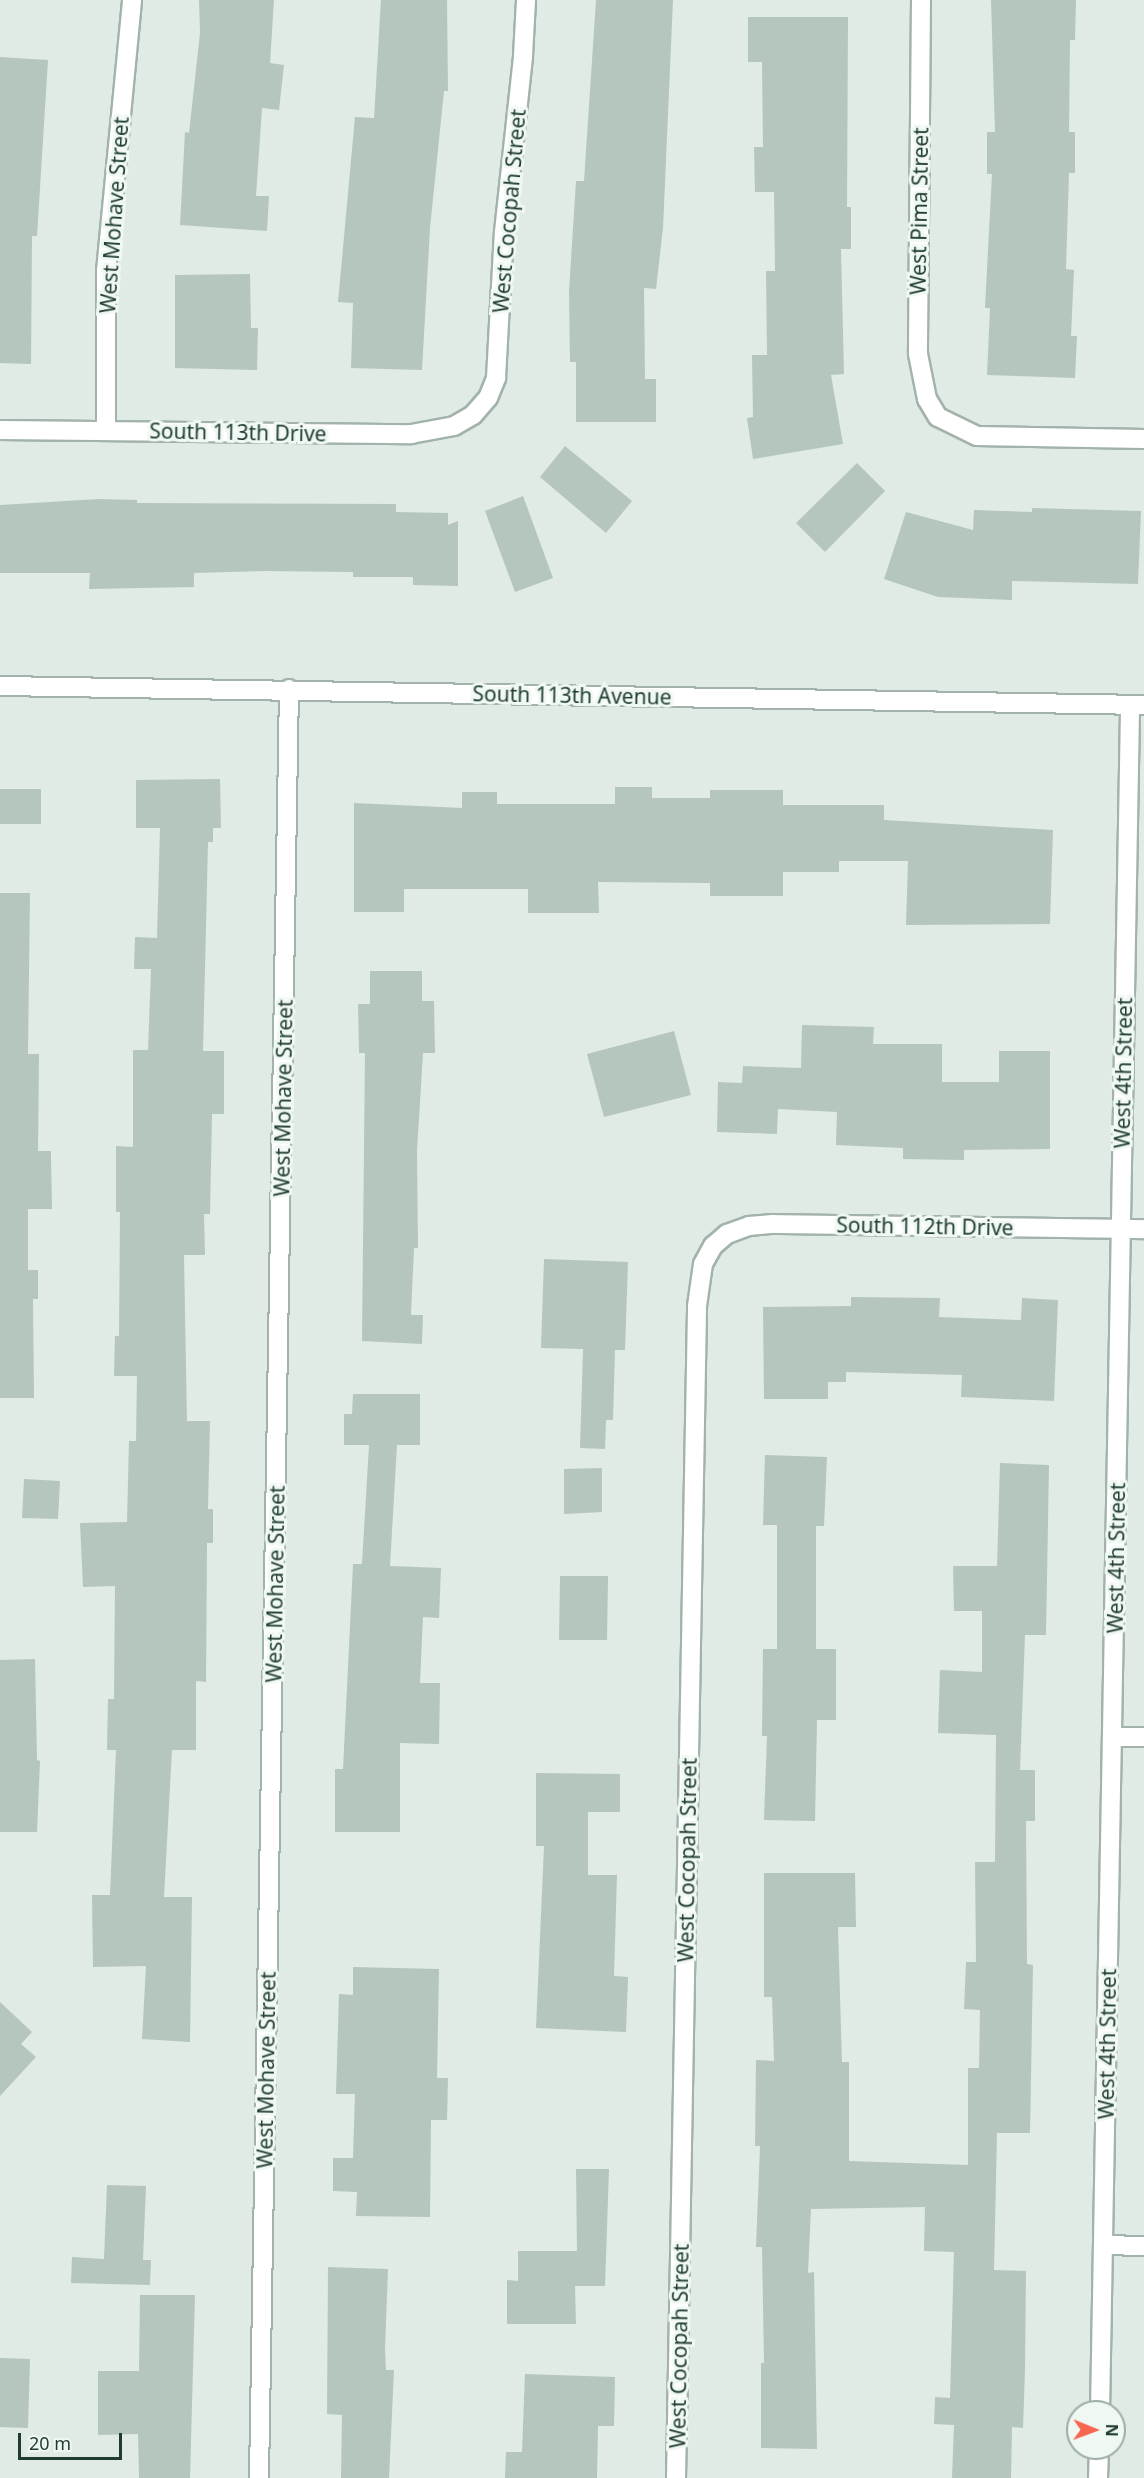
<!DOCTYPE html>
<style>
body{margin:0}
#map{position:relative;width:1144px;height:2478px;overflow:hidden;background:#dfebe4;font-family:"Noto Sans",sans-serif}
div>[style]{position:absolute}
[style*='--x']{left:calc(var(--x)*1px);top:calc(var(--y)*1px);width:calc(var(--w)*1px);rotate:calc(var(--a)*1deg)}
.building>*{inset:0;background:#b5c6bd}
.roads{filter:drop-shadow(2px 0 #a2b3ab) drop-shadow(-2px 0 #a2b3ab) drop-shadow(0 2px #a2b3ab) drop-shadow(0 -2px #a2b3ab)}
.minor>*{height:18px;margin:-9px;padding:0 9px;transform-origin:9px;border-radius:9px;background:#fff}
span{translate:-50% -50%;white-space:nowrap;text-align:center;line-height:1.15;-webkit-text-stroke:6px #f0f8f3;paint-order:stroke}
.street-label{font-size:21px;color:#1f3c31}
.north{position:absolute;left:1066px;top:2400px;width:60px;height:60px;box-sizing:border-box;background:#f0f8f3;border:2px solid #9cada5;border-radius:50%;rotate:91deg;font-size:16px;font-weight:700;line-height:24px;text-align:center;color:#1f3c31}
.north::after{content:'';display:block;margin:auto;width:21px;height:27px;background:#f86550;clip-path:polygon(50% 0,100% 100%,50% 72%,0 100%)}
.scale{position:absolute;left:18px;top:2433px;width:104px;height:27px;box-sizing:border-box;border:3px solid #1f3c31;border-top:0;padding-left:8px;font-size:18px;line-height:21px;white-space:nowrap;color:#1f3c31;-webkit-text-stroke:4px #f0f8f3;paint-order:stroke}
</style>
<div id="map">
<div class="building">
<i style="clip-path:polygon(199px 0,274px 0,270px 63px,284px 65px,279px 110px,262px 108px,256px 196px,269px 196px,267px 231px,180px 225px,185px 132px,189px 133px,200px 33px)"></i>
<i style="clip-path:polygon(381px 0,447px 0,448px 91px,444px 91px,430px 228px,422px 370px,351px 368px,353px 303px,338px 302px,355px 117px,374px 118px)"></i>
<i style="clip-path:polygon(596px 0,673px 0,663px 228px,656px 289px,644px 288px,645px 379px,656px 379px,656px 422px,576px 422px,576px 362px,570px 362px,569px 291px,576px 181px,584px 181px)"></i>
<i style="clip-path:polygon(991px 0,1076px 0,1075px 40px,1070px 40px,1069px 132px,1075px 132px,1075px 173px,1069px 173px,1066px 269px,1074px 270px,1071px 336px,1077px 336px,1075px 378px,987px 375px,990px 308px,985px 308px,992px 174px,987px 174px,987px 132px,995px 132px)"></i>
<i style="clip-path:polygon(748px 17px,848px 17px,847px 207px,851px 207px,851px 249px,841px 249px,844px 374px,831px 375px,843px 444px,753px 459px,747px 418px,753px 417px,752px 355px,767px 355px,766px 271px,775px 271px,774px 192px,755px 192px,754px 147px,763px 147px,762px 62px,748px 62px)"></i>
<i style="clip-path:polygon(0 57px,48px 60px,37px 236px,32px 236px,31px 364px,0 363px)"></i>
<i style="clip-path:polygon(250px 274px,251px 328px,258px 328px,257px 370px,175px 368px,175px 275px)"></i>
<i style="clip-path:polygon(565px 446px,632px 501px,606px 533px,540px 477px)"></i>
<i style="clip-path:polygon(857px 463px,885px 491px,825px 552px,796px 523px)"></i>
<i style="clip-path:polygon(523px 496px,553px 578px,515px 592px,485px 511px)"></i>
<i style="clip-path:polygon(99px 499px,137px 500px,137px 503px,396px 504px,396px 512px,448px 513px,448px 525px,458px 521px,458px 586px,413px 585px,413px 577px,353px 577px,353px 572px,266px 571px,194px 573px,194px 587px,89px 589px,90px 573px,0 573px,0 505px)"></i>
<i style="clip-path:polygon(1032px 508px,1141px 511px,1138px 584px,1012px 581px,1012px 600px,938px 597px,884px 579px,906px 512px,973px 530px,974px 510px,1032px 512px)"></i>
<i style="clip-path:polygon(220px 779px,221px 828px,213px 828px,213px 842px,208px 842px,203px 1051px,224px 1051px,224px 1114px,212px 1114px,210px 1214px,204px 1214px,205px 1255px,184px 1255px,187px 1421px,210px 1421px,208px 1509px,213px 1509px,213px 1543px,207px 1543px,206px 1682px,196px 1681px,196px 1750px,172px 1750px,164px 1897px,192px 1897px,190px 2042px,142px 2039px,146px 1966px,93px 1967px,92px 1895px,110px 1895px,116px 1750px,107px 1750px,108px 1699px,114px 1699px,115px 1586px,83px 1587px,80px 1523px,127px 1522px,129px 1441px,136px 1441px,137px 1376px,114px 1376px,115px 1336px,119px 1336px,120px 1212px,116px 1212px,116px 1146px,133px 1147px,133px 1050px,148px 1050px,151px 969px,134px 969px,135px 937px,157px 938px,160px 828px,136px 828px,136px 780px)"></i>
<i style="clip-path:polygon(615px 787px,652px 787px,652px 798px,710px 798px,710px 790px,783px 790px,783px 805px,884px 805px,884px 820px,1053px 830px,1050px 924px,906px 925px,908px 861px,839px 861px,839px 872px,783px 872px,783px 896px,710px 896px,710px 883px,598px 882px,599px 913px,528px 913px,528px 889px,404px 889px,404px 912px,354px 912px,354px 803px,462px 808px,462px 792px,497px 792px,497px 804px,615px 804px)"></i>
<i style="clip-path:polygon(0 789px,41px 789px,41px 824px,0 824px)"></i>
<i style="clip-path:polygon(0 893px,30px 893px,28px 1054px,39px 1054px,38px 1151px,51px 1151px,51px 1159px,52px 1209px,28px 1209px,28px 1270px,38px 1270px,38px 1299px,33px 1299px,34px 1398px,0 1398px)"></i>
<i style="clip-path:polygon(370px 971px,422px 971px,422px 1001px,434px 1001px,435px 1053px,423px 1053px,417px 1151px,418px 1248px,414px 1248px,411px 1315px,423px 1315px,422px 1344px,362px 1341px,365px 1053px,359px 1053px,358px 1004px,370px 1004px)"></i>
<i style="clip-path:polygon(802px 1025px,874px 1027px,873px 1044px,942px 1044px,942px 1082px,999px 1082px,999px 1051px,1050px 1051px,1050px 1149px,964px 1150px,964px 1160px,903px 1159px,903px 1148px,836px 1145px,837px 1112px,778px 1109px,777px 1134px,717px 1132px,718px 1082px,742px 1083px,743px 1066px,801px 1068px)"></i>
<i style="clip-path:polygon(674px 1031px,691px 1095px,604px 1117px,587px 1054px)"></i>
<i style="clip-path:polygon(544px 1259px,628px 1262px,625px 1350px,615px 1350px,613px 1420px,606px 1420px,605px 1449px,580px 1448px,583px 1349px,541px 1348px)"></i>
<i style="clip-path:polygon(851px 1297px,940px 1298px,939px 1317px,1021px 1320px,1022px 1298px,1058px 1300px,1054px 1401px,961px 1397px,962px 1375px,846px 1372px,846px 1382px,828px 1382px,828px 1399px,764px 1399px,763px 1307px,851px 1306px)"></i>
<i style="clip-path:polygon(353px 1394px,420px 1394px,420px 1445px,397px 1445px,390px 1566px,441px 1568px,439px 1618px,423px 1617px,420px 1683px,440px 1683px,439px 1744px,400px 1743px,400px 1832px,335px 1832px,335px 1769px,343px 1769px,353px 1564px,362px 1564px,369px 1445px,344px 1445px,344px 1414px,352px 1414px)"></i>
<i style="clip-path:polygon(765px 1455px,827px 1457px,824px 1526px,816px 1526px,816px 1649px,836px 1649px,836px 1720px,817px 1720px,815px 1821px,764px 1820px,767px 1736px,762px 1736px,763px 1649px,777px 1649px,777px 1525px,763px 1525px)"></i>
<i style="clip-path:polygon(1000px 1463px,1049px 1465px,1046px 1635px,1025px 1635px,1020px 1770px,1035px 1770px,1035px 1821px,1026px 1821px,1027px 1964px,1033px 1965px,1030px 2133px,997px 2133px,994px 2270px,1026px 2271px,1025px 2370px,1023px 2428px,1012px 2427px,1011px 2478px,952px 2478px,954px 2425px,934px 2424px,935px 2397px,950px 2398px,954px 2252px,924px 2251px,925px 2207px,811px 2209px,808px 2273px,814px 2272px,817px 2449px,761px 2448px,761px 2363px,764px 2363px,762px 2247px,756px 2247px,760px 2146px,755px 2146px,756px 2060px,774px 2061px,772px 1997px,764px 1997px,764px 1873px,855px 1873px,856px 1927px,838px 1927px,842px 2062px,849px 2062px,849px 2161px,968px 2165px,968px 2068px,979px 2068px,980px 2010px,964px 2009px,966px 1962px,976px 1962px,975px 1862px,995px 1862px,996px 1735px,938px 1733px,940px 1670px,982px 1672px,982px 1611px,954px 1611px,953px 1566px,997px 1566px)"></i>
<i style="clip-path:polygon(602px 1468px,602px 1512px,564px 1514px,564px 1469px)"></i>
<i style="clip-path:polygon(24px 1479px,60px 1481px,58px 1519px,22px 1518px)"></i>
<i style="clip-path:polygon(560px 1576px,608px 1576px,607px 1640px,559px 1640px)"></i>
<i style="clip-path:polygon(35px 1659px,37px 1760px,40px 1761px,37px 1832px,0 1832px,0 1660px)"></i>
<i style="clip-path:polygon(536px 1773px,620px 1774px,620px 1812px,588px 1812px,588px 1875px,617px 1875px,614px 1976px,628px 1977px,626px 2032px,536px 2028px,544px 1846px,536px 1846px)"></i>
<i style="clip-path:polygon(353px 1967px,439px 1969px,437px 2078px,448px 2078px,447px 2120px,431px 2120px,430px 2217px,356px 2216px,357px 2192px,333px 2191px,333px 2158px,353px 2158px,355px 2094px,336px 2094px,339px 1994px,353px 1995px)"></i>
<i style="clip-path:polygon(0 2002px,32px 2032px,21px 2044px,36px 2057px,0 2096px)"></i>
<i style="clip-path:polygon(576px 2169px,609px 2169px,605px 2286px,575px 2286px,576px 2324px,507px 2324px,507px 2280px,518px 2281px,518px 2251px,577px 2251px)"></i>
<i style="clip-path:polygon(107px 2185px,146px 2186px,143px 2260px,151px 2260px,150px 2285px,71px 2283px,72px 2257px,104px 2259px)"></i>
<i style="clip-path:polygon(328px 2267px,388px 2269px,385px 2349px,386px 2370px,394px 2370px,389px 2478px,341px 2478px,342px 2415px,327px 2414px)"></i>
<i style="clip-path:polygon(140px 2295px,195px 2295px,190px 2478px,139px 2478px,138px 2434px,98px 2435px,98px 2371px,139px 2371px)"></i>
<i style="clip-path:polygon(0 2358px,30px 2359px,28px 2428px,0 2427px)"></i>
<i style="clip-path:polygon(525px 2374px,615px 2377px,614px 2426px,598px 2426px,597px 2478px,505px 2478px,506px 2452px,522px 2452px)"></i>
</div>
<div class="roads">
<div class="minor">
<i style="--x:921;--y:0;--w:354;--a:90.5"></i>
<i style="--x:918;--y:354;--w:46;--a:78.7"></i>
<i style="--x:927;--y:399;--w:21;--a:59"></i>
<i style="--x:938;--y:417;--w:43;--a:26"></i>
<i style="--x:977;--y:436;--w:167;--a:1"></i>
<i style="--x:0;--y:430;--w:411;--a:0.6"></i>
<i style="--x:411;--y:434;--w:44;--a:-10.5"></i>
<i style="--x:454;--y:426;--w:22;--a:-30"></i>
<i style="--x:473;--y:415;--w:23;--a:-49"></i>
<i style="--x:488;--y:398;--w:22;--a:-68"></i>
<i style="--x:496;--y:378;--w:146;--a:-86.9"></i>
<i style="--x:504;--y:232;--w:177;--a:-83.8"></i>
<i style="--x:523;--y:56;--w:56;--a:-86.9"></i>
<i style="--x:106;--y:430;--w:159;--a:-90"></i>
<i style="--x:106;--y:271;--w:272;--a:-84.5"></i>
<i style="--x:0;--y:686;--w:1144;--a:0.95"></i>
<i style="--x:1113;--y:1737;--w:31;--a:0"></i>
<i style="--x:1103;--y:2245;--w:41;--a:1.4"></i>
<i style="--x:1100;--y:2412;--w:1707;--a:-88.99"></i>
<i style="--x:259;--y:2478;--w:1789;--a:-89.04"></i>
<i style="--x:676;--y:2478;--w:1172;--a:-88.97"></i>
<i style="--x:697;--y:1306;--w:42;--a:-81.9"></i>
<i style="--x:703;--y:1264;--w:21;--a:-61"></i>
<i style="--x:713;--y:1246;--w:18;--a:-41"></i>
<i style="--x:727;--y:1234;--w:23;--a:-20"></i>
<i style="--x:749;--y:1226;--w:24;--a:-5"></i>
<i style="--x:773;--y:1224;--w:371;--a:0.8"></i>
<i style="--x:1098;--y:2478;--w:30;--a:-88"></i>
</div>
</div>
<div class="street-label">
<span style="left:509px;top:211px;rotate:-85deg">West Cocopah Street</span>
<span style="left:919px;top:211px;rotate:-89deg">West Pima Street</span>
<span style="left:114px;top:215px;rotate:-86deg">West Mohave Street</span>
<span style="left:238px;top:432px;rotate:1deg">South 113th Drive</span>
<span style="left:572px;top:695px;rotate:1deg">South 113th Avenue</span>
<span style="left:1123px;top:1073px;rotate:-89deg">West 4th Street</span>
<span style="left:283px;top:1098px;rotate:-89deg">West Mohave Street</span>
<span style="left:925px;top:1226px;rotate:1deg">South 112th Drive</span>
<span style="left:1116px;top:1558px;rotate:-89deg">West 4th Street</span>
<span style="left:275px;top:1584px;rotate:-89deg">West Mohave Street</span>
<span style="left:687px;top:1860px;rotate:-89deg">West Cocopah Street</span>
<span style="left:1107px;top:2044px;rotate:-89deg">West 4th Street</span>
<span style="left:266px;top:2070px;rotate:-89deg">West Mohave Street</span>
<span style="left:679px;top:2346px;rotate:-89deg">West Cocopah Street</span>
</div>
<div class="north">N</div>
<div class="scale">20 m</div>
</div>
